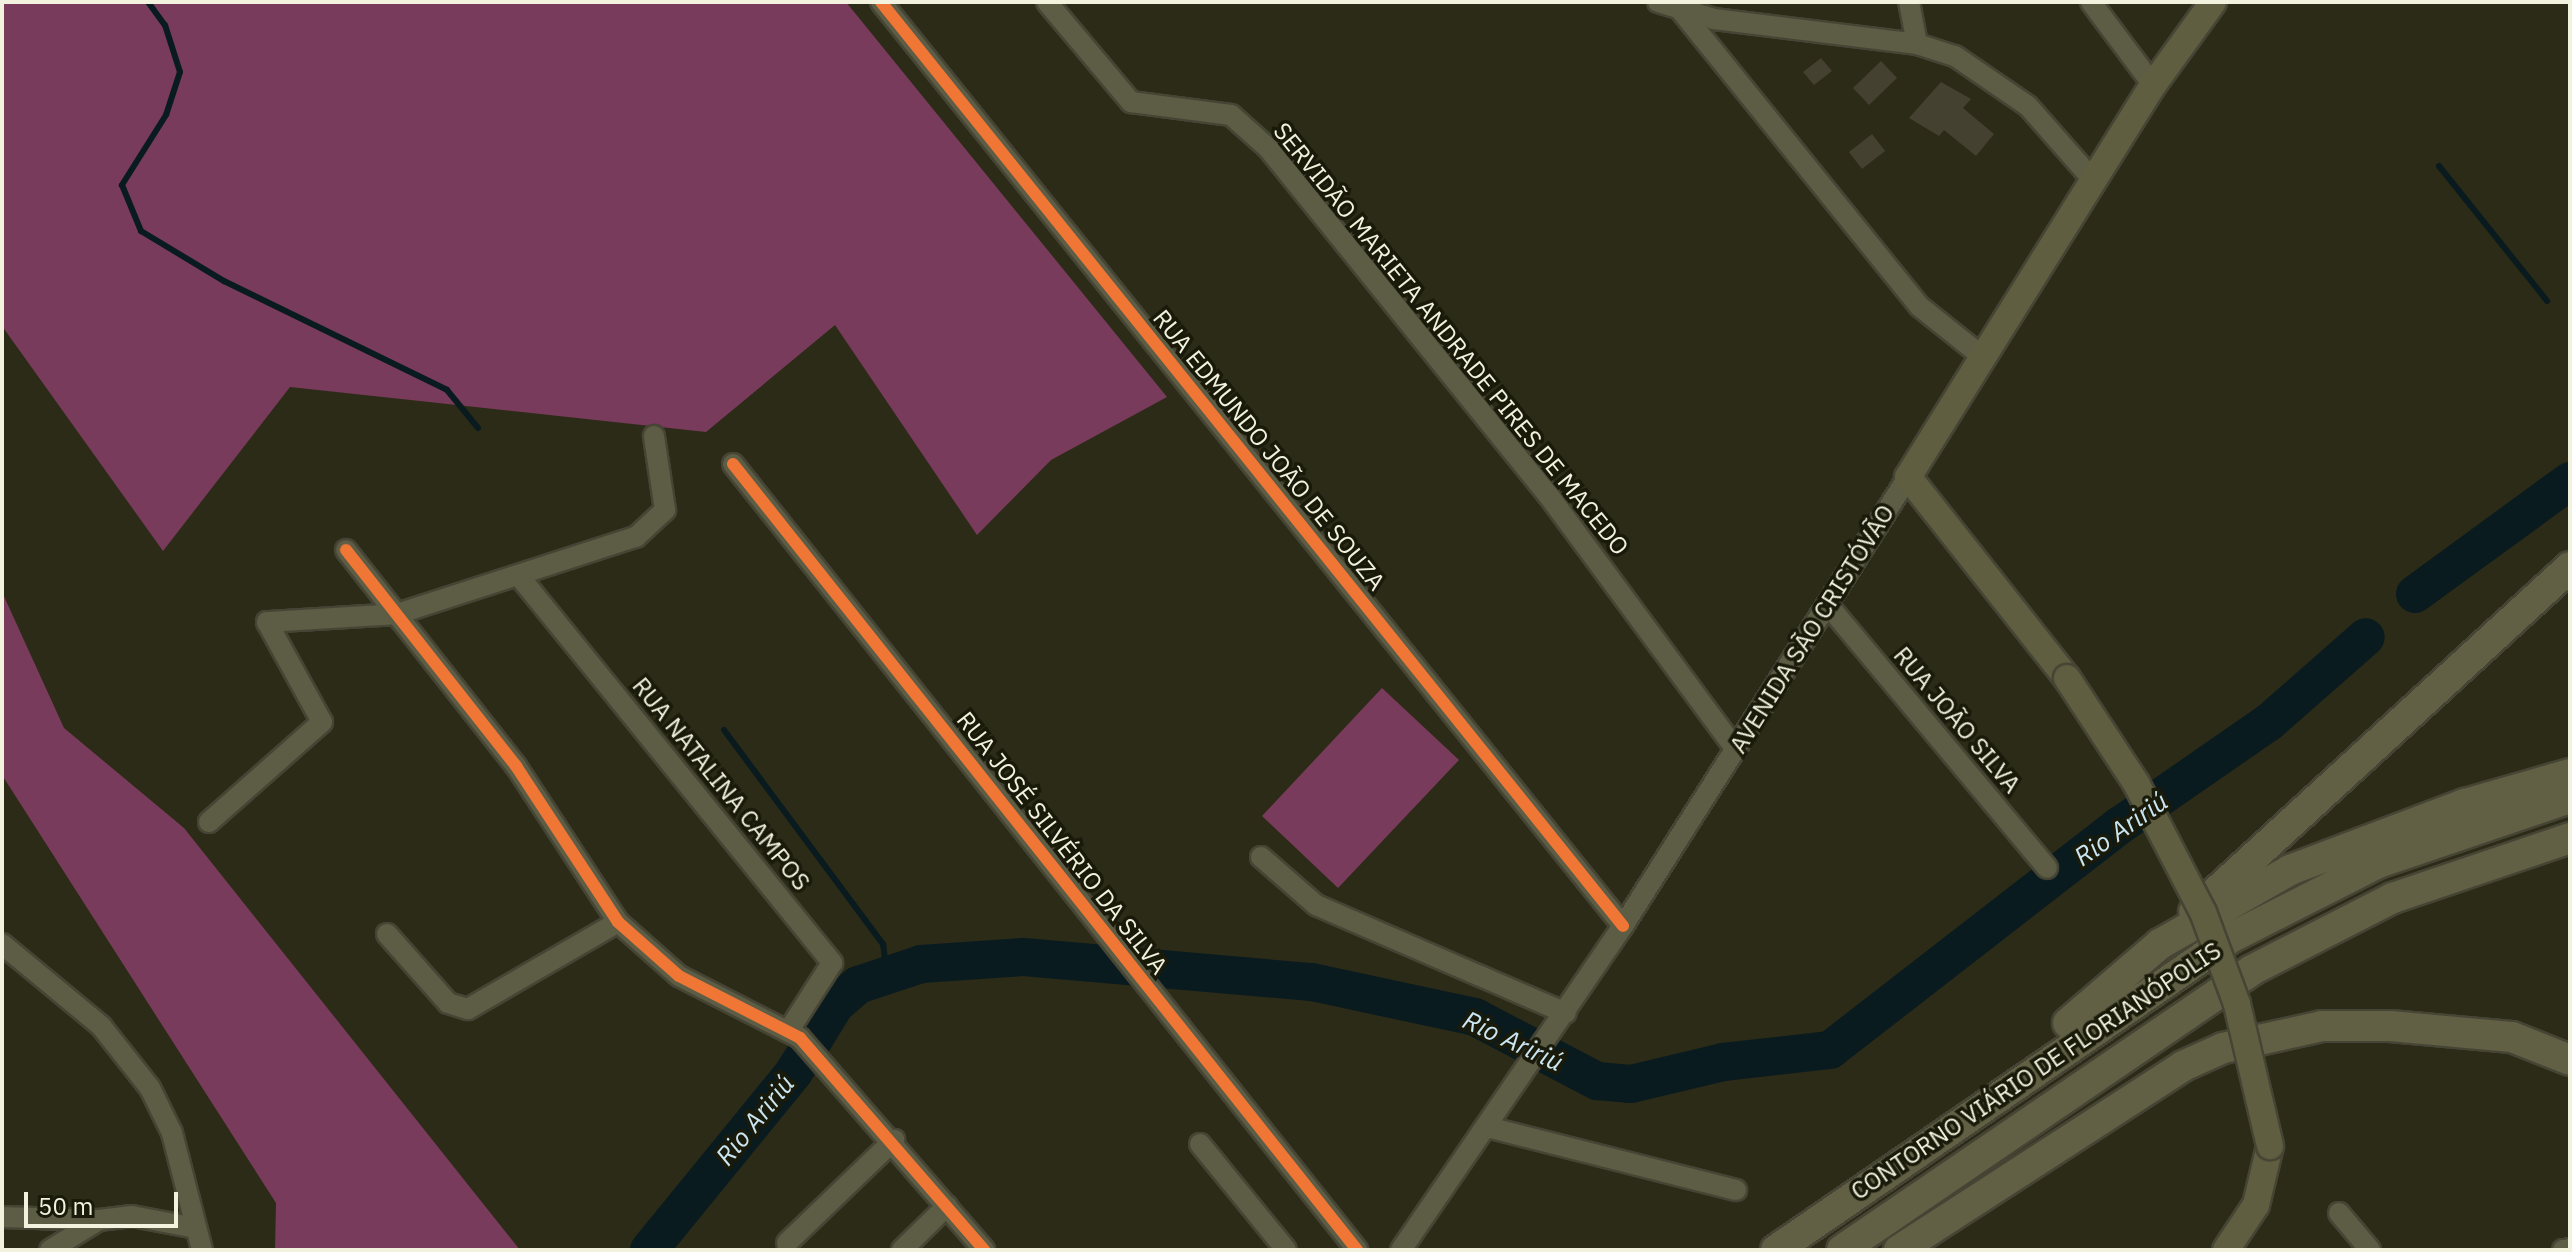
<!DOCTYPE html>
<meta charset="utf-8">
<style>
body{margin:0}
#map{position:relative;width:2572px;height:1252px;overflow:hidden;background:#2c2b17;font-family:"IBM Plex Sans",sans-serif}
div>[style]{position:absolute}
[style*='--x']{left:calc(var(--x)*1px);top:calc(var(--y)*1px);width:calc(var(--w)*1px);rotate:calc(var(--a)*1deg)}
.green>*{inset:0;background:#793b5b}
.stream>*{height:6px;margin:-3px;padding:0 3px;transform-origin:3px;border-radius:3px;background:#0a1b1f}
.river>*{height:38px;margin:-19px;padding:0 19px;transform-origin:19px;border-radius:19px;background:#0a1b1f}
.building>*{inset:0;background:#444131}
.roads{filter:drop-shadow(2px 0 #464535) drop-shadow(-2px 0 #464535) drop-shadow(0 2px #464535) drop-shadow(0 -2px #464535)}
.minor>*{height:20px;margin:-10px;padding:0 10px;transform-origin:10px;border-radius:10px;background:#5d5c44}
.major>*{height:26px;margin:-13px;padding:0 13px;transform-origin:13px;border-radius:13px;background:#5f5e40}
.highway>*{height:30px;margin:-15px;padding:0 15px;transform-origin:15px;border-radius:15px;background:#616045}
.bridges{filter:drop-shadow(2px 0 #464535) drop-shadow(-2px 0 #464535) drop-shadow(0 2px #464535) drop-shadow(0 -2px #464535)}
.major-bridge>*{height:26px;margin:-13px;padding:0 13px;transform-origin:13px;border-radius:13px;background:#5f5e40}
.cycleway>*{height:12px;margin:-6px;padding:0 6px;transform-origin:6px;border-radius:6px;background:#f07635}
span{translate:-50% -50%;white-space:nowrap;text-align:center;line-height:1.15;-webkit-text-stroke:7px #1a1a0b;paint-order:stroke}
.street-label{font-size:24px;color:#f2f2de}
.water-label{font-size:26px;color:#cae6f2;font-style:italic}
.frame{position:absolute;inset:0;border:4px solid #f2f2de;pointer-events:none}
.scale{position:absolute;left:24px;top:1192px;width:154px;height:36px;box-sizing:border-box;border:4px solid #f2f2de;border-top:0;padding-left:10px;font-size:24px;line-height:28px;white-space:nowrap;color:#f2f2de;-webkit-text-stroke:6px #1a1a0b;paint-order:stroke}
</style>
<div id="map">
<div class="green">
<i style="clip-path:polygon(2px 2px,846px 2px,1167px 397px,1051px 460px,977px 535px,835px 325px,706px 432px,290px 387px,163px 551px,2px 326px)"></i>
<i style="clip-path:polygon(2px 592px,64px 728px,184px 828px,520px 1250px,275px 1250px,276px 1203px,2px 775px)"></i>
<i style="clip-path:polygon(1382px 688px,1459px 760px,1338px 888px,1262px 816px)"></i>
</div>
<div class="stream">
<i style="--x:148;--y:2;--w:29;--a:54"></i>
<i style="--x:165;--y:25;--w:49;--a:72.3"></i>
<i style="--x:180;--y:72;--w:45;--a:108"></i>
<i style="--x:166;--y:115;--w:83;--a:122.2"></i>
<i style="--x:122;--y:185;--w:50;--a:67.6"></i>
<i style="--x:141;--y:231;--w:97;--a:31.1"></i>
<i style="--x:224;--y:281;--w:248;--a:26"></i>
<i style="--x:447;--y:390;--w:49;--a:50.8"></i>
<i style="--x:2439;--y:166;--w:173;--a:51.3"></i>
<i style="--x:724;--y:730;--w:267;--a:53.4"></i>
<i style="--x:883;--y:944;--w:27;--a:82"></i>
</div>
<div class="river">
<i style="--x:2415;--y:594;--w:192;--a:-36.1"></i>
<i style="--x:649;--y:1250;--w:230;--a:-50.8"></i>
<i style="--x:794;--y:1072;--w:79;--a:-58.5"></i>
<i style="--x:835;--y:1005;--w:30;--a:-41"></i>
<i style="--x:858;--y:985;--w:66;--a:-18.4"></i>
<i style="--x:921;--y:964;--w:103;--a:-3.9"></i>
<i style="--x:1024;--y:957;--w:289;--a:5"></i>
<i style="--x:1312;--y:982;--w:167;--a:12.1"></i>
<i style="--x:1475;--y:1017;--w:138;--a:27.7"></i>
<i style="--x:1597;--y:1081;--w:34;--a:5"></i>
<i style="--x:1631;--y:1084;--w:95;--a:-13.4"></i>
<i style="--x:1723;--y:1062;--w:108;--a:-6.4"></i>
<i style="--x:1830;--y:1050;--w:366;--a:-37.8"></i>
<i style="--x:2119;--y:826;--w:181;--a:-34.7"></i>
<i style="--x:2268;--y:723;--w:130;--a:-41.3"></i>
</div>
<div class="building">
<i style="clip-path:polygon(1821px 58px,1832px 71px,1814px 85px,1803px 72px)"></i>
<i style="clip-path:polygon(1881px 61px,1897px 78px,1869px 105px,1853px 88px)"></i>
<i style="clip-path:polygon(1941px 82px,1971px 99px,1963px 108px,1994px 134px,1976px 156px,1944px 130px,1939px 136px,1909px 118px)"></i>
<i style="clip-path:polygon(1872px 134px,1885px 151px,1862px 169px,1849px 152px)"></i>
</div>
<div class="roads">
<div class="minor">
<i style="--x:881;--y:2;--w:1185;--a:51.23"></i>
<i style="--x:1047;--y:2;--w:131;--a:50"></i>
<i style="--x:1131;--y:102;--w:101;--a:7.4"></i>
<i style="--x:1231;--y:115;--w:50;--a:41.7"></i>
<i style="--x:1268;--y:148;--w:447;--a:51.1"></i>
<i style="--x:1549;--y:496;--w:315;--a:53.6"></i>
<i style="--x:1658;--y:2;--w:59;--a:16.9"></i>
<i style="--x:1714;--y:19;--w:205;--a:7"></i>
<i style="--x:1917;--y:44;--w:40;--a:18"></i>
<i style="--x:1955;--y:56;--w:88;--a:34.4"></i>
<i style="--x:2028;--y:106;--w:98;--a:48.7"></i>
<i style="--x:1909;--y:2;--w:43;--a:79.2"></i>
<i style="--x:2091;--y:2;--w:104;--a:53.2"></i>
<i style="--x:1682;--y:12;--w:378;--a:51.1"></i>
<i style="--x:1919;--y:306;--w:82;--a:38.6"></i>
<i style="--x:733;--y:464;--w:1004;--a:51.55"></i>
<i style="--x:346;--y:550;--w:275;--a:51.8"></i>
<i style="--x:516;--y:766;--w:186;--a:56.8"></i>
<i style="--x:618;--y:922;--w:81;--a:41.5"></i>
<i style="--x:679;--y:976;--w:136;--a:27.1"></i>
<i style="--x:800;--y:1038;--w:281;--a:49"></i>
<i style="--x:519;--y:576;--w:498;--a:51"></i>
<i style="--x:832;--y:963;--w:80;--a:122.7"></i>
<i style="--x:1828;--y:605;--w:342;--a:50.2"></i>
<i style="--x:209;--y:822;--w:151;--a:-41.5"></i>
<i style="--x:322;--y:722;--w:114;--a:-118.8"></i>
<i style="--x:267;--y:622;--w:130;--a:-3.5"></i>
<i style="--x:397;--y:614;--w:251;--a:-17.9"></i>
<i style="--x:636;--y:537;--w:40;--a:-43"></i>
<i style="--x:665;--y:510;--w:75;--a:-98.5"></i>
<i style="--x:1261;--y:857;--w:73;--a:41.1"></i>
<i style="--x:1316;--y:905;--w:272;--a:23.4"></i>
<i style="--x:387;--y:934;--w:92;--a:48.5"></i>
<i style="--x:448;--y:1003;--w:21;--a:17"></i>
<i style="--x:468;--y:1009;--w:173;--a:-30.1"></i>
<i style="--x:2;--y:944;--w:129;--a:39.6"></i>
<i style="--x:101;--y:1026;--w:79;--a:51.7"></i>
<i style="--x:150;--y:1088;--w:50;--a:63.9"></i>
<i style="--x:172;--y:1133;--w:121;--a:75.6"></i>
<i style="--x:1487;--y:1127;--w:257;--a:14.2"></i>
<i style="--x:1200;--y:1144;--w:136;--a:50.9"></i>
<i style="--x:2339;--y:1213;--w:48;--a:50"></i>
<i style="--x:2;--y:1217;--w:97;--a:1.8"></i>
<i style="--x:787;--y:1243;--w:149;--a:-43.9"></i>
<i style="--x:50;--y:1250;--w:57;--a:-31.5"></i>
<i style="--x:99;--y:1220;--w:33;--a:-7"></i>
<i style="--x:132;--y:1216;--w:65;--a:10.6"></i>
<i style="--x:902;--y:1250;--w:63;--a:-44.4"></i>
<i style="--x:1401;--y:1250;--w:393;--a:-55.6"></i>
<i style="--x:1623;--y:926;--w:532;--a:-57.59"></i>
<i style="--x:2563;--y:1250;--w:7;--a:-8"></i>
</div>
<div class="major">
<i style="--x:2067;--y:678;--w:256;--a:-128.3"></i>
<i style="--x:1908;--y:477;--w:462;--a:-58"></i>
<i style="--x:2153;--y:85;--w:102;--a:-54.1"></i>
<i style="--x:2226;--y:1250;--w:54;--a:-56.3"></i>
<i style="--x:2256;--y:1205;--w:61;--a:-76.7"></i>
</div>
<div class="highway">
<i style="--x:2194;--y:912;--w:510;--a:-42.54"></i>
<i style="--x:2068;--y:1023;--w:121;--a:-40.7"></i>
<i style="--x:2160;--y:944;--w:150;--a:-29.6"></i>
<i style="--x:2290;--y:870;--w:187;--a:-20.7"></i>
<i style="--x:2465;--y:804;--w:109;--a:-15.9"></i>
<i style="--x:1776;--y:1250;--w:553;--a:-34.47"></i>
<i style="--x:2232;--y:937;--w:164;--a:-26.9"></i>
<i style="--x:2378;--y:863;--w:203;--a:-18.7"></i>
<i style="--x:1842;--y:1250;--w:496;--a:-34.3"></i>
<i style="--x:2252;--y:970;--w:158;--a:-27.1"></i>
<i style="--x:2393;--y:898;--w:187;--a:-18.7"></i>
<i style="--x:1899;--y:1250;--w:338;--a:-32.9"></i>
<i style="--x:2183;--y:1066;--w:44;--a:-24.2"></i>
<i style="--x:2223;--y:1048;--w:101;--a:-12.5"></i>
<i style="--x:2322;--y:1026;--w:68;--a:0"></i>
<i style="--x:2390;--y:1026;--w:122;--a:5.2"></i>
<i style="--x:2512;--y:1037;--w:62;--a:21.6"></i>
</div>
</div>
<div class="bridges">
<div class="major-bridge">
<i style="--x:2067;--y:678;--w:126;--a:56.7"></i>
<i style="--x:2136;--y:783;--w:145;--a:62.6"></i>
<i style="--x:2203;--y:912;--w:98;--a:69.7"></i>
<i style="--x:2237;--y:1004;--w:146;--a:76.9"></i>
</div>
</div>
<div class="cycleway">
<i style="--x:881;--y:2;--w:1185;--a:51.23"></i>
<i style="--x:733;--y:464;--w:1004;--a:51.55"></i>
<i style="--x:346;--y:550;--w:275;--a:51.8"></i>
<i style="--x:516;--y:766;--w:186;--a:56.8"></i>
<i style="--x:618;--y:922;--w:81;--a:41.5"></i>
<i style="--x:679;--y:976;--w:136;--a:27.1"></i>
<i style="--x:800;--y:1038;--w:281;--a:49"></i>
</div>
<div class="street-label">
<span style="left:1451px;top:339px;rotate:51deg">SERVIDÃO MARIETA ANDRADE PIRES DE MACEDO</span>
<span style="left:1269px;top:450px;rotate:51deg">RUA EDMUNDO JOÃO DE SOUZA</span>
<span style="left:1812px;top:629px;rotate:-58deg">AVENIDA SÃO CRISTÓVÃO</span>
<span style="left:1957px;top:720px;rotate:50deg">RUA JOÃO SILVA</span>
<span style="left:721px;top:784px;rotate:51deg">RUA NATALINA CAMPOS</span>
<span style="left:1062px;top:843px;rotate:52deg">RUA JOSÉ SILVÉRIO DA SILVA</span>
<span style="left:2036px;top:1071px;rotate:-34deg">CONTORNO VIÁRIO DE FLORIANÓPOLIS</span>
</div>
<div class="water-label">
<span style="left:2121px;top:829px;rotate:-35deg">Rio Aririú</span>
<span style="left:1513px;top:1041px;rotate:25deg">Rio Aririú</span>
<span style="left:755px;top:1120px;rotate:-51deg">Rio Aririú</span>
</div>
<div class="frame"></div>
<div class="scale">50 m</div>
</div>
